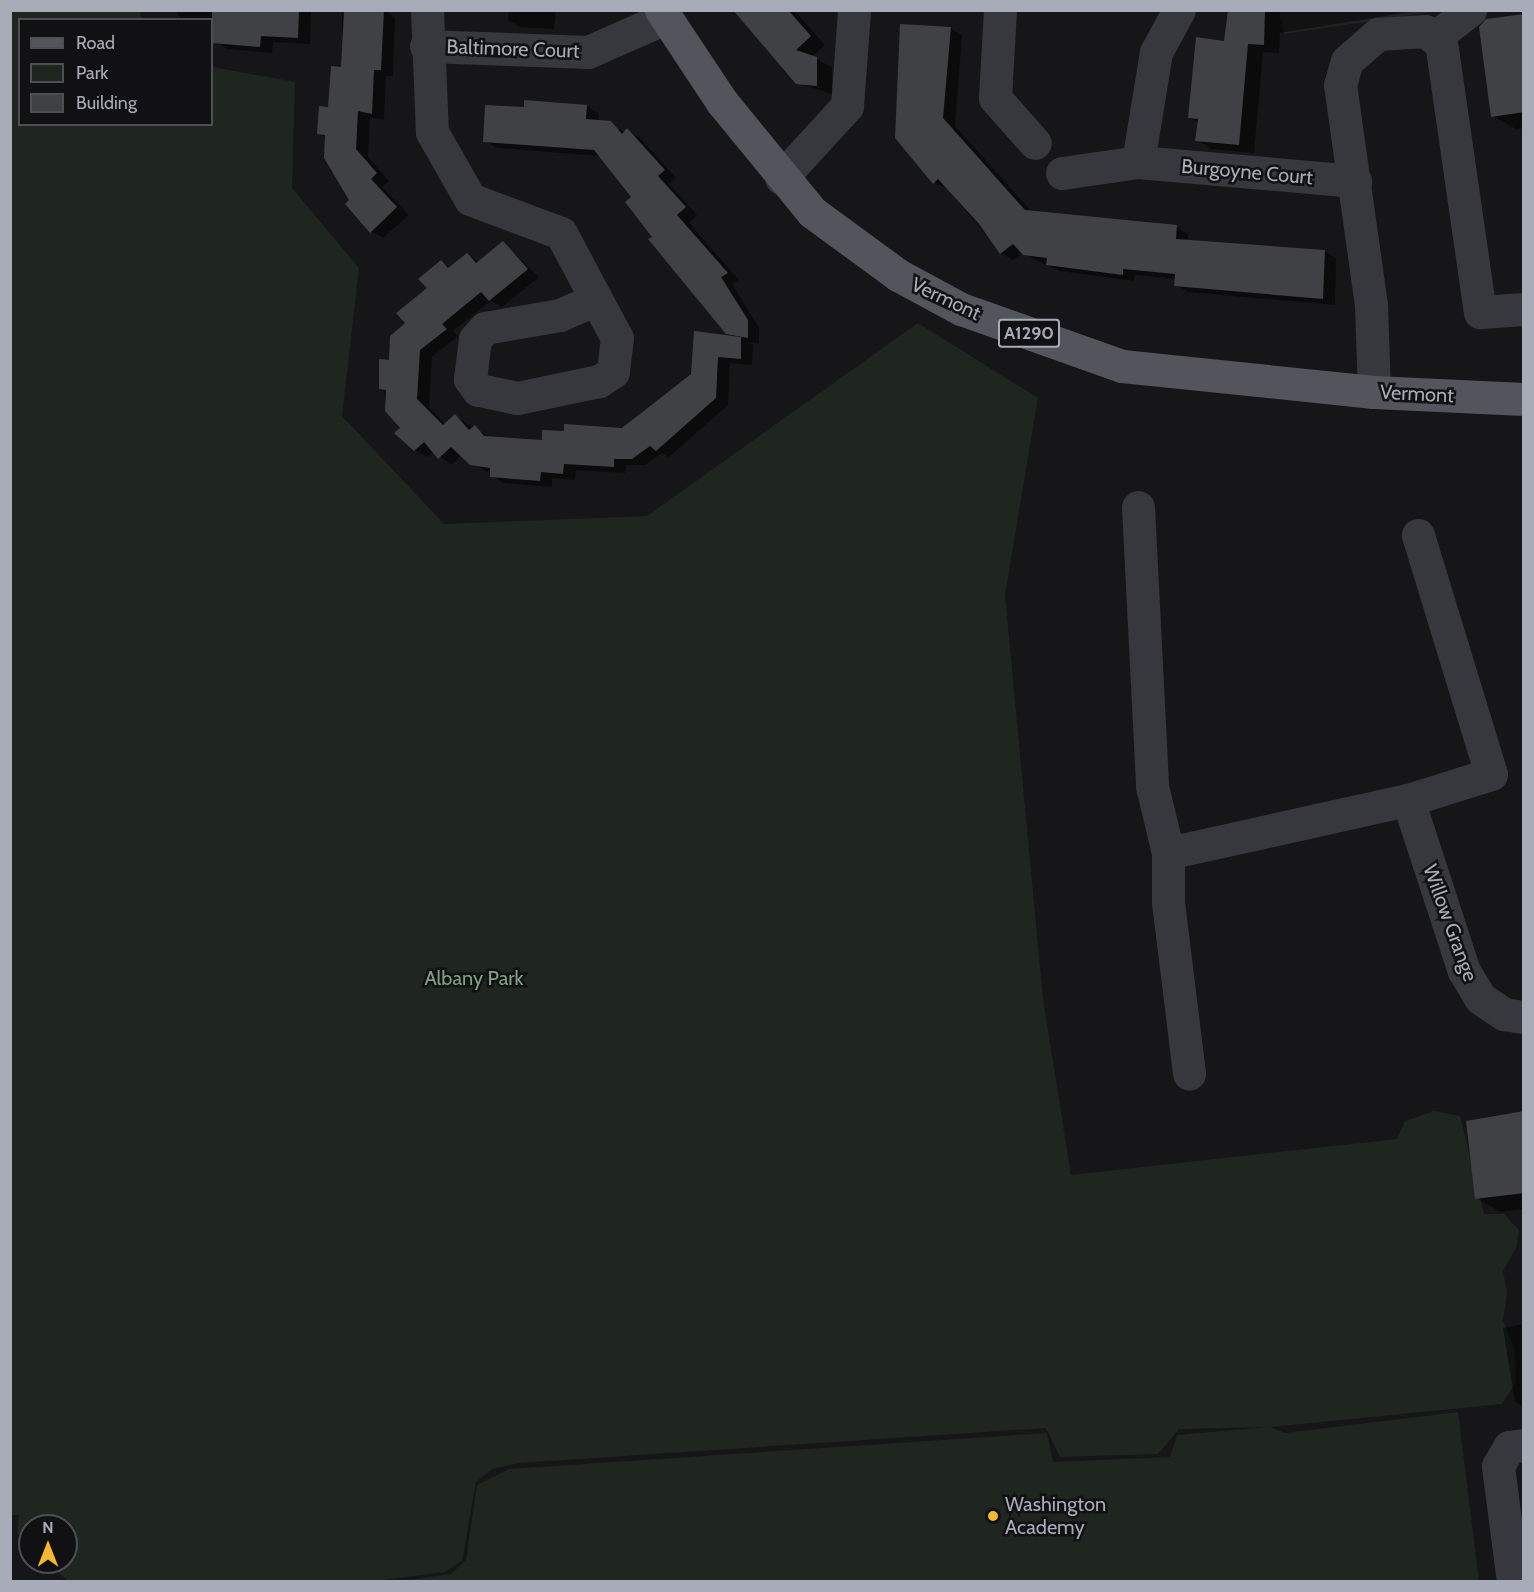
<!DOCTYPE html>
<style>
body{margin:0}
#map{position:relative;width:1534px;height:1592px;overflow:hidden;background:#161618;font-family:Cabin,sans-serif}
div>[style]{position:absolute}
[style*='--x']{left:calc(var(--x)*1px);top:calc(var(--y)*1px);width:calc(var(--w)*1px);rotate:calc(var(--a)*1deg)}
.built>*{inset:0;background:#222225}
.green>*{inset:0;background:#1e261f}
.shadow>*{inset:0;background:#0007}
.building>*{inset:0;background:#404145}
.minor>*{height:33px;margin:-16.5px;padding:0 16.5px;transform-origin:16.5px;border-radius:16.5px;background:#37383d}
.major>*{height:33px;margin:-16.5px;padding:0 16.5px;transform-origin:16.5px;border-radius:16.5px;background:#53545c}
.dots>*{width:16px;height:16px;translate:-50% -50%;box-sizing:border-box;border:3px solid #111113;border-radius:50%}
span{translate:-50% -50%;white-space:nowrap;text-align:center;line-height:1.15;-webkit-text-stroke:5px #111113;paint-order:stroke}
.shield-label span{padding:2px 4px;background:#111113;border:2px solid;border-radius:4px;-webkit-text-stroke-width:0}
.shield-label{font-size:18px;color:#a8acb8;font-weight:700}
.street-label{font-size:20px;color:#a8acb8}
.park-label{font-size:20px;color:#7fa382}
.poi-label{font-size:20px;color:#a8acb8}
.left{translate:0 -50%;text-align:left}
.frame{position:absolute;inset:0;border:12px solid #a8acb8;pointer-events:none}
.legend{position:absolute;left:18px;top:18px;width:195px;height:108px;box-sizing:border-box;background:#111113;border:2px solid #4d4f55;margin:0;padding:8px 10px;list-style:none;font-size:18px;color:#a8acb8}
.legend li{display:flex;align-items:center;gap:12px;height:30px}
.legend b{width:30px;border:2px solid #4d4f55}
.north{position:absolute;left:18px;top:1514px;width:60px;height:60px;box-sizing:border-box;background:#111113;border:2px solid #4d4f55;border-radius:50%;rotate:0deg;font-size:16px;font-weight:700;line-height:24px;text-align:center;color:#a8acb8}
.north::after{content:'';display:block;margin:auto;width:21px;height:27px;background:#f2b833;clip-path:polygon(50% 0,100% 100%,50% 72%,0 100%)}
</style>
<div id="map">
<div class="built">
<i style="clip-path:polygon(1279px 10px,1439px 11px,1284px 34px)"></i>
</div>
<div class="green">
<i style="clip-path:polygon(10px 11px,140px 11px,141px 19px,20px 20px,20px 124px,212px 124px,212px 67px,295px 82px,292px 188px,359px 268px,342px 416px,444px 524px,647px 516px,918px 323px,1038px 398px,1005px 595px,1043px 999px,1071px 1175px,1397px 1139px,1405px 1121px,1434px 1111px,1460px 1116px,1484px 1214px,1504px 1214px,1519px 1230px,1516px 1248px,1503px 1271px,1507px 1293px,1503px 1320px,1514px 1348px,1516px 1382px,1502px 1404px,1271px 1427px,1285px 1433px,1458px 1412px,1479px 1581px,401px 1581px,451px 1574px,466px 1560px,477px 1485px,509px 1469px,1047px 1433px,1053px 1462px,1170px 1457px,1177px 1435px,1270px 1427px,1179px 1429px,1158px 1454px,1060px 1457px,1046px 1428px,519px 1463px,492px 1469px,476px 1482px,462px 1561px,445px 1572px,375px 1581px,68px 1581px,47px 1562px,66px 1562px,66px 1526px,30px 1526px,30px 1546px,17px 1533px,19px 1515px,10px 1515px)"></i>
</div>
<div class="shadow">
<i style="clip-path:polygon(175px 10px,311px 10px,310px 44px,273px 42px,272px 53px,227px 49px,212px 39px,212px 20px,182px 20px)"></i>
<i style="clip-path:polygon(342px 10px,385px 10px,395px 18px,393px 76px,386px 76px,384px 120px,370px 117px,368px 157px,389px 181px,382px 187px,409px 215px,383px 238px,371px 231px,351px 200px,327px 138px,318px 133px,342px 69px)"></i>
<i style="clip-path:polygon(509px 10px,556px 10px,554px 29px,520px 27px,508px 20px)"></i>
<i style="clip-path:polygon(735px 10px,794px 10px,825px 45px,812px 57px,832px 67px,832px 94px,797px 83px)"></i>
<i style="clip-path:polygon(1229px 10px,1422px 10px,1280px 33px,1279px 53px,1263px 52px,1254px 153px,1212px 149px,1197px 140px,1199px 123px,1189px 117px,1225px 43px)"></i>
<i style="clip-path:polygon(1524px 16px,1524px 128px,1516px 129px,1492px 116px)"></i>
<i style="clip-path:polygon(950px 28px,962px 35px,955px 126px,1032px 212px,1176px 227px,1188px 234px,1188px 241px,1324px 251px,1336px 258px,1335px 305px,1188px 292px,1176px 285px,1176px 279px,1135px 275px,1134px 281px,1060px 271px,1022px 253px,1013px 260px,1001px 253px,947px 188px,934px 183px)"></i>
<i style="clip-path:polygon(587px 106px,599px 114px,598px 121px,639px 137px,676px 178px,669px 184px,697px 215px,689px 223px,739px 280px,732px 284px,759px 328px,759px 344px,747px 342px,753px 345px,752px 365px,730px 363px,728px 405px,669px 457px,662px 453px,645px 465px,626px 465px,625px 473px,576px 470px,575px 480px,552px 478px,552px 487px,503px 483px,462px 455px,451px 465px,434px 451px,427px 457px,415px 450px,386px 410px,381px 361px,390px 361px,441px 262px,451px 268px,467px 255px,480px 262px,503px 243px,539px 277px,502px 307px,491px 301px,453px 331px,458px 336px,432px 357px,429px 407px,446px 425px,455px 416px,490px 438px,543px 442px,566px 433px,623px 429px,734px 338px,600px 156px,497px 148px,485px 141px,525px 109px)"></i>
<i style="clip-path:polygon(1524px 1194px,1524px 1209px,1501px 1212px,1476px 1198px)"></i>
<i style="clip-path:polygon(1524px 1324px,1524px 1407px,1515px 1402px,1503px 1328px)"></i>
</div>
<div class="building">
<i style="clip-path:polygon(212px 10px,299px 10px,298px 38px,261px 36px,260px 47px,212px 43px)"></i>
<i style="clip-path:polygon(344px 10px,384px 10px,381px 70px,374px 70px,372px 114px,358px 111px,356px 149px,377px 173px,371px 179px,397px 207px,370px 233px,345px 204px,349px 200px,324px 158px,325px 135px,317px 134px,319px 106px,328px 107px,331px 66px,341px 67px)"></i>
<i style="clip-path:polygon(733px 10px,788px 10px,811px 36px,796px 50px,817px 57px,817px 86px,796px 84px)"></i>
<i style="clip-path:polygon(1228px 10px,1265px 10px,1264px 45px,1248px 44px,1239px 145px,1195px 141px,1198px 119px,1188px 118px,1196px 37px,1224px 41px)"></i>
<i style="clip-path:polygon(1524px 14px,1524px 112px,1491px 117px,1479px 27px,1486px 19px)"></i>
<i style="clip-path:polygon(900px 24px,951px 27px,943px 118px,1025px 210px,1177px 225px,1176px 239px,1325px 250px,1323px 299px,1174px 286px,1175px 274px,1123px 269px,1123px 275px,1046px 265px,1047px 258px,1023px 255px,1013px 244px,1000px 254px,979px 224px,938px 179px,933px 184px,895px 138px)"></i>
<i style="clip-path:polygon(524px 100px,587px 105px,586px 119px,611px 121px,622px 134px,627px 128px,665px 170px,658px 176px,686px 207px,677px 215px,728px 273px,721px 277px,748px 320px,748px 338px,726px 334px,648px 239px,652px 237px,625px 202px,631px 197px,594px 150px,483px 142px,485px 105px,524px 107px)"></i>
<i style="clip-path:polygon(503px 241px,528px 269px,489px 301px,481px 292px,442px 324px,447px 329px,420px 350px,417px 399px,443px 425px,455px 414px,469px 430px,475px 425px,484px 436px,542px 440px,542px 430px,564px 431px,564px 424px,622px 428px,691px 374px,694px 331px,741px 337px,741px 359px,718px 357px,716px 398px,656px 451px,650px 446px,632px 459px,614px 459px,614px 467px,564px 464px,563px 474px,541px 472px,540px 481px,490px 477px,490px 468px,470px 465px,451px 447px,438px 459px,424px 442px,414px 451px,394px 433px,400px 428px,385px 411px,386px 390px,379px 389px,379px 359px,389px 360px,390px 336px,405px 323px,396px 313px,427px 288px,418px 279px,441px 260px,448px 268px,467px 253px,476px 263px)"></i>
<i style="clip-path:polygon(1524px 1111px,1524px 1193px,1475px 1199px,1466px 1121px)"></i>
</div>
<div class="minor">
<i style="--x:427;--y:10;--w:122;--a:87.7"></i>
<i style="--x:432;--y:132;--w:77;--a:60.4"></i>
<i style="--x:470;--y:199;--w:97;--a:20.5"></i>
<i style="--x:561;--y:233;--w:75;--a:62.1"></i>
<i style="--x:596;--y:299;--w:44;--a:61.7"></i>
<i style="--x:617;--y:338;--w:34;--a:97"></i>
<i style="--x:613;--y:372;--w:17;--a:147"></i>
<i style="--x:599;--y:381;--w:84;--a:168.3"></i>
<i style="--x:517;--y:398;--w:40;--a:-168"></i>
<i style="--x:478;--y:390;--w:14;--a:-126"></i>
<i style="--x:470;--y:379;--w:40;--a:-82.9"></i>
<i style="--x:475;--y:339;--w:15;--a:-48"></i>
<i style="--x:485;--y:328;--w:76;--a:-9.8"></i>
<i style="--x:560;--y:315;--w:39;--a:-24"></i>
<i style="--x:1000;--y:10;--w:88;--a:93.3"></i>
<i style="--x:995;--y:98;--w:60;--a:48.4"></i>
<i style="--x:1179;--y:10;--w:48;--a:118.7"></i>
<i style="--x:1156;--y:52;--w:111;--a:99.3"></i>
<i style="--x:1138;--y:162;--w:218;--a:5"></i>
<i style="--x:1434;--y:38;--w:46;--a:-37.9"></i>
<i style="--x:426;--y:46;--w:162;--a:2.1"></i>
<i style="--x:588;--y:52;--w:84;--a:-23.8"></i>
<i style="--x:1062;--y:173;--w:77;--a:-8.2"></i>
<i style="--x:781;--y:178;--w:98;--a:-47.5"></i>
<i style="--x:847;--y:106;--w:96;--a:-85.8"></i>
<i style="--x:1374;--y:392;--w:87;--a:-92"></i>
<i style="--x:1371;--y:305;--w:222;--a:-98"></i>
<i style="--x:1340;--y:85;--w:25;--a:-74"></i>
<i style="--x:1347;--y:61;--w:41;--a:-41.1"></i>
<i style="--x:1378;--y:34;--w:47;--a:-3.7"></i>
<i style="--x:1425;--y:31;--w:19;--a:35"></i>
<i style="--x:1441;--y:42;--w:273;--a:81.8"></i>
<i style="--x:1480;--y:312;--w:44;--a:-3.9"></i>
<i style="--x:1138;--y:507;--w:279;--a:87.1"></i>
<i style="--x:1152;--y:786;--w:69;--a:76.6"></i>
<i style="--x:1168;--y:853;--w:49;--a:90"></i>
<i style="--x:1168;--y:902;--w:173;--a:83"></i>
<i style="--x:1408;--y:800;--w:180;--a:71.9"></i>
<i style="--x:1464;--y:971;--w:31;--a:59"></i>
<i style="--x:1480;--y:998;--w:29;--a:34"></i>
<i style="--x:1504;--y:1014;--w:20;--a:9"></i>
<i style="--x:1168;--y:853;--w:246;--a:-12.5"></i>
<i style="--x:1408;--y:800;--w:87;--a:-17.4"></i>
<i style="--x:1491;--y:774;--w:250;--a:-107"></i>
<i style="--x:1513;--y:1582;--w:117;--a:-97.4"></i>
<i style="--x:1498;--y:1466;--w:22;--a:-60"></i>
<i style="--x:1509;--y:1447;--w:15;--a:-8"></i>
</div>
<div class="major">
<i style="--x:661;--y:10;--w:110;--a:56.5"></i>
<i style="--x:722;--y:102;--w:142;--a:50.7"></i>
<i style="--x:812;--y:212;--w:107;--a:36.2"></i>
<i style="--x:898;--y:275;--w:72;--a:28.4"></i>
<i style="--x:961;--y:309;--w:171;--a:19.5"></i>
<i style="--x:1122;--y:366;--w:253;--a:5.9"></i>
<i style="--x:1374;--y:392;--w:150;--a:2.7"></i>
</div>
<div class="dots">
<i style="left:993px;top:1516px;background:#f2b833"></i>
</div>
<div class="shield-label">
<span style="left:1029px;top:333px">A1290</span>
</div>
<div class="street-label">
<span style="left:513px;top:49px;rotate:2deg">Baltimore Court</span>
<span style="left:1247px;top:172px;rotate:5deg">Burgoyne Court</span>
<span style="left:946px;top:299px;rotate:25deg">Vermont</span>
<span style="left:1417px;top:394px;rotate:3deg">Vermont</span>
<span style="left:1450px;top:923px;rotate:70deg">Willow Grange</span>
</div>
<div class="park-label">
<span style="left:474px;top:978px">Albany Park</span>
</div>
<div class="poi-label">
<span class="left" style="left:1005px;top:1516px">Washington<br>Academy</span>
</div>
<div class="frame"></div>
<ul class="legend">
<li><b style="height:8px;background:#53545c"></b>Road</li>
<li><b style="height:16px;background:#1e261f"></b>Park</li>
<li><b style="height:16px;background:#404145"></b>Building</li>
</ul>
<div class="north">N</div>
</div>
